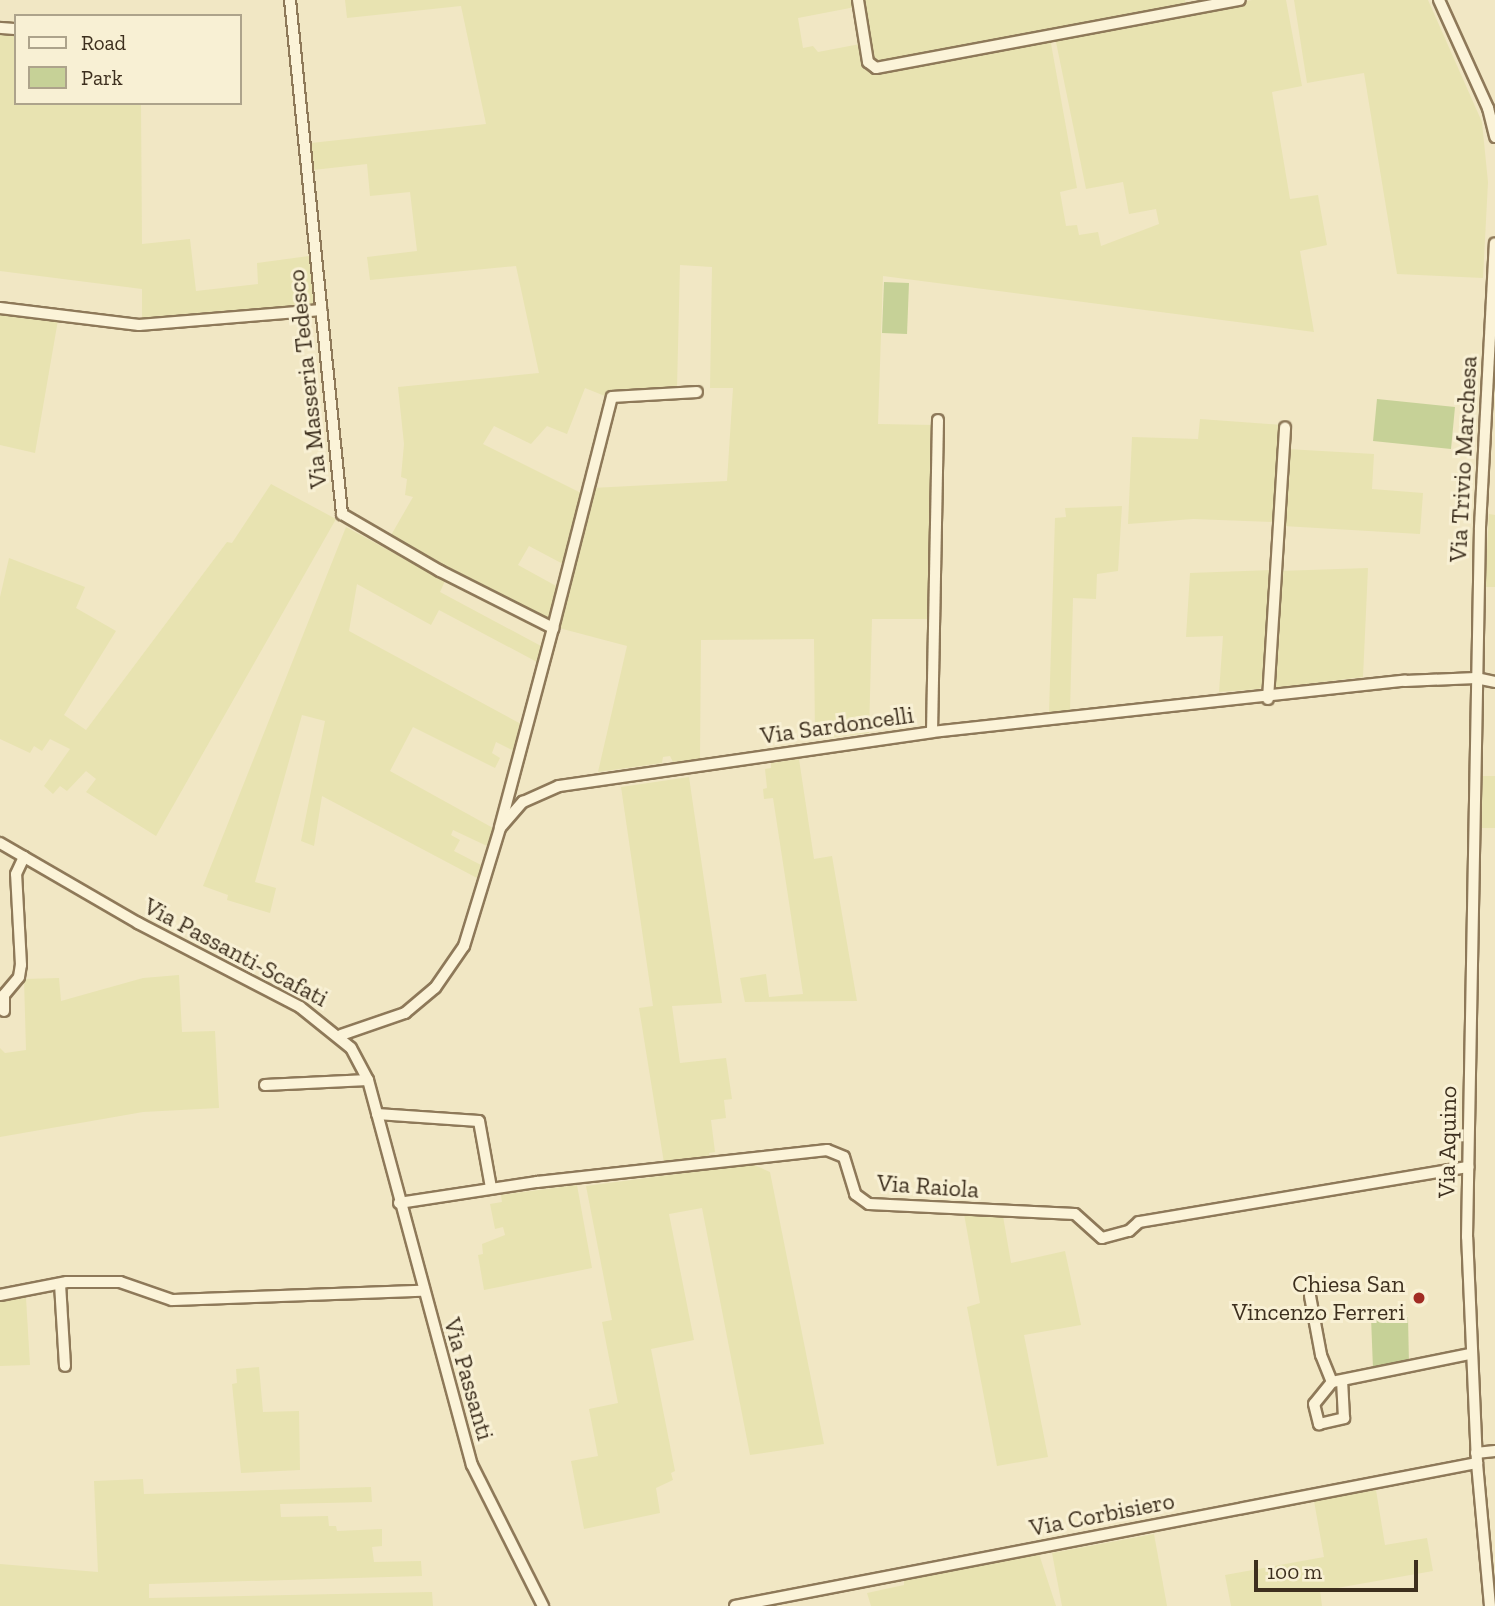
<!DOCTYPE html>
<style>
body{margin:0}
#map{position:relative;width:1495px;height:1606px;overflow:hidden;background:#f1e7c4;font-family:"Zilla Slab",serif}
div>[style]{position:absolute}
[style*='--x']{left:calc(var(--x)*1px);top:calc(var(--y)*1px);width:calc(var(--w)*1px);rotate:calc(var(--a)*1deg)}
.farmland>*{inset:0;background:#e8e3b1}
.green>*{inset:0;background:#c6d197}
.roads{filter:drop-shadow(2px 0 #8e7959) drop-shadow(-2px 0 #8e7959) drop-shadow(0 2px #8e7959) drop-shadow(0 -2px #8e7959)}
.minor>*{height:10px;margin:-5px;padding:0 5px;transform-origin:5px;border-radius:5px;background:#fbf3d8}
.dots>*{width:19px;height:19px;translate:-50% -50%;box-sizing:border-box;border:4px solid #f8f0d4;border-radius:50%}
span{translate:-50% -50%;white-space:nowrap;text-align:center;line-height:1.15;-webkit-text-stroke:6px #f8f0d4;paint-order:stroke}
.street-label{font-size:24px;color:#3d2f1e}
.poi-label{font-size:24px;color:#3d2f1e}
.right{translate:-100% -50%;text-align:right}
.legend{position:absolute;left:14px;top:14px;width:228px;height:91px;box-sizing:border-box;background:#f8f0d4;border:2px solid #ada38b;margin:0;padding:9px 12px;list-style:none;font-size:21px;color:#3d2f1e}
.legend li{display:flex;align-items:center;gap:14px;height:35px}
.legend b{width:35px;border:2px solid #ada38b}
.scale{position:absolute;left:1254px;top:1560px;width:164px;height:32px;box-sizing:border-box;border:4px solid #3d2f1e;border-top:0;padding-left:9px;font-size:21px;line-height:24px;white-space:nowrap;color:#3d2f1e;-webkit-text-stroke:5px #f8f0d4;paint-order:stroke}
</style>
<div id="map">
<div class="farmland">
<i style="clip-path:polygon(345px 0,854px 0,855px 6px,850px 8px,798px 18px,803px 48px,813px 46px,818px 52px,860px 44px,865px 66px,870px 71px,1050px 38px,1077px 188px,1060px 192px,1066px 226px,1077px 225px,1079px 235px,1098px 232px,1101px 246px,1159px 224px,1156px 209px,1129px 214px,1123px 182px,1086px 189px,1055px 37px,1252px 0,1286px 0,1302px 86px,1272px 92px,1290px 199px,1318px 195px,1327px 245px,1300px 251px,1314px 332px,883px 276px,878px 424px,935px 425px,930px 619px,872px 619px,869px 733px,815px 739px,814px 639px,701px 640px,700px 759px,673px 762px,670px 756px,663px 757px,662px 763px,598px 772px,627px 646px,559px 628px,592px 488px,727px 481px,733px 388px,710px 388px,712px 267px,680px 265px,677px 388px,609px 390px,605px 396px,585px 388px,567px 434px,547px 426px,531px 444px,494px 426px,483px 444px,581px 493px,563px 564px,529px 546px,518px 565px,558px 587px,550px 619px,390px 537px,413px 497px,405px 495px,407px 479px,401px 477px,404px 444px,398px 387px,539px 373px,516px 266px,370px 280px,367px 257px,417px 251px,410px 192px,370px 196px,367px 164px,313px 170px,311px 143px,486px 124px,461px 6px,347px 18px)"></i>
<i style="clip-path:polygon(863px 0,1185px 0,1186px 6px,874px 64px)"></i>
<i style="clip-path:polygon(1294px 0,1428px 0,1482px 122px,1488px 182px,1483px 278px,1397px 274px,1364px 73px,1307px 83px)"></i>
<i style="clip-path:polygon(0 33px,16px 35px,16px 103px,141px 103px,142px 244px,190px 239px,196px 291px,258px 284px,257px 263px,309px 256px,314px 306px,142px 321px,142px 289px,0 271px)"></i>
<i style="clip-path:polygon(0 311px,58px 320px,35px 453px,0 445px)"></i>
<i style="clip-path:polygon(1200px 419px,1282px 425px,1274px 522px,1193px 519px,1128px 524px,1132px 437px,1198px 439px)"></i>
<i style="clip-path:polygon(1287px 449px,1374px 454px,1372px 489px,1423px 493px,1420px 534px,1283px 526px)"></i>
<i style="clip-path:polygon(271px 484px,336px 519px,156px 836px,86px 792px,96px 779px,86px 771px,67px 791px,60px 786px,53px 794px,44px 786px,70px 749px,50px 739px,42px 751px,34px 746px,30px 753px,0 739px,0 597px,9px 558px,85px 587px,76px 608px,116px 631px,64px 715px,86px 730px,227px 542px,232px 543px)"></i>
<i style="clip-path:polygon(1122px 506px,1118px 571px,1097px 574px,1096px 599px,1073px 598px,1070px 711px,1049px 713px,1055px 518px,1066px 517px,1065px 508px)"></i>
<i style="clip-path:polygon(1489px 514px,1495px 515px,1495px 587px,1485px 587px)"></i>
<i style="clip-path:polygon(346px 527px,445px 581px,440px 592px,541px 646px,537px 662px,439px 610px,431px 625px,357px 584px,349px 631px,521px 724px,514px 751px,496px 742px,492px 753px,500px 758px,495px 768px,413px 727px,390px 771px,493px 828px,487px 846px,453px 830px,451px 835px,460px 840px,454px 851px,481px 865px,477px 878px,322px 796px,314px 846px,301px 841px,325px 721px,302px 715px,255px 882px,276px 888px,270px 913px,227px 900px,228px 895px,203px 886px)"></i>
<i style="clip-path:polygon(1368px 568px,1363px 677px,1275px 688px,1279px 571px)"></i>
<i style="clip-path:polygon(1272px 570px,1264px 684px,1259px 689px,1219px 692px,1223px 636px,1186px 637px,1190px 573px)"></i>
<i style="clip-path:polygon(799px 759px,814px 859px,832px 856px,857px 1001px,745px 1002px,740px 978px,766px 974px,769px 997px,803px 994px,773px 798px,764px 799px,763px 789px,767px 788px,765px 769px,771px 768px,771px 763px)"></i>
<i style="clip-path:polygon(1482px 776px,1495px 776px,1495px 828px,1480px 828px)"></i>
<i style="clip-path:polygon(689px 777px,722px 1003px,672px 1006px,680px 1063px,726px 1058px,732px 1099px,724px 1100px,726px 1118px,711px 1120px,715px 1152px,709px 1153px,710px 1158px,664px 1163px,639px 1008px,653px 1006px,621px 787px)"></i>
<i style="clip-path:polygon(179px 975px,182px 1032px,215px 1031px,219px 1108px,143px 1112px,0 1137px,0 1048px,5px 1053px,26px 1050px,24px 979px,59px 978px,61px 1001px,143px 978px)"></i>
<i style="clip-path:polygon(752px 1164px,770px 1172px,824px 1444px,750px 1455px,702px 1208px,669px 1214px,694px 1340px,651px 1349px,675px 1471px,671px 1473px,673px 1480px,656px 1488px,660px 1513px,584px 1529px,571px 1461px,598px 1456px,589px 1409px,618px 1403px,602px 1322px,612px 1320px,586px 1186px)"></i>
<i style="clip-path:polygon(577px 1185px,592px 1268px,484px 1290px,478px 1255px,483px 1254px,482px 1244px,505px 1235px,503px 1227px,495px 1229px,490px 1204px,502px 1202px,501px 1195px)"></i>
<i style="clip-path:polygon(964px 1214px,1003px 1216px,1011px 1263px,1065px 1251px,1081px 1325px,1024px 1335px,1048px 1457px,997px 1466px,967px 1307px,980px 1303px)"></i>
<i style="clip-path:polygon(26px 1298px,30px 1365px,0 1366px,0 1300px)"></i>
<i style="clip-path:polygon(259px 1367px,263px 1412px,299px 1411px,300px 1470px,241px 1473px,232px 1384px,237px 1383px,236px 1369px)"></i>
<i style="clip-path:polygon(143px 1479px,144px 1494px,371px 1487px,372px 1502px,280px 1504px,281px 1517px,328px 1516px,329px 1526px,336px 1526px,337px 1531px,382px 1529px,382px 1546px,372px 1547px,374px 1562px,421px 1561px,422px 1576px,149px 1584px,149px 1598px,432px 1592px,433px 1606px,0 1606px,0 1564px,98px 1572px,94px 1481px)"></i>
<i style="clip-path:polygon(1376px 1490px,1385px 1545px,1427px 1538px,1433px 1571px,1320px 1591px,1322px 1606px,1231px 1606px,1225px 1575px,1324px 1557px,1314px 1501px)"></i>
<i style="clip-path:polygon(1154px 1534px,1167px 1606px,1062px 1606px,1052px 1553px)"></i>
<i style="clip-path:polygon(1039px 1554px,1056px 1606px,871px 1606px,867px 1593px,904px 1585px,904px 1580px)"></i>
</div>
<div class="green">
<i style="clip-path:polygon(884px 282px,909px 283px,907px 334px,882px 333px)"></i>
<i style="clip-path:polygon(1377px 399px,1455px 407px,1451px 449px,1373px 441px)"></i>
<i style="clip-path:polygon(1371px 1317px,1408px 1317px,1409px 1365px,1373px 1369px)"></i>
</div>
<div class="roads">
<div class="minor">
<i style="--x:290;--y:0;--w:517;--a:84.22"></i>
<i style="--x:342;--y:514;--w:113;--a:30.2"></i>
<i style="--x:440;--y:571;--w:127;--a:26.8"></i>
<i style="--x:553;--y:628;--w:206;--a:104.9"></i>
<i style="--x:858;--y:0;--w:63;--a:80.8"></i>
<i style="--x:868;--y:62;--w:10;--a:37"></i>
<i style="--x:876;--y:68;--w:370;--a:-10.6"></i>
<i style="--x:1439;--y:0;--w:119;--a:65.6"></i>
<i style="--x:1488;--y:108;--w:30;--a:76"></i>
<i style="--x:0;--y:28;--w:16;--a:4"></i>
<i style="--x:0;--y:308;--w:140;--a:7"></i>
<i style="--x:139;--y:325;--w:183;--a:-4.7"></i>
<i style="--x:553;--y:628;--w:238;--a:-75.7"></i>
<i style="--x:612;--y:397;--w:85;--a:-3.4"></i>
<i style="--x:1268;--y:699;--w:272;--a:-86.4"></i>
<i style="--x:932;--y:732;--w:312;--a:-88.9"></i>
<i style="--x:0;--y:843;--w:160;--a:30.1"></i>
<i style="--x:138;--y:923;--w:182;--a:27.4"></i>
<i style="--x:300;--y:1007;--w:65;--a:38.8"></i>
<i style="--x:351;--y:1048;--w:36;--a:62"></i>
<i style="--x:368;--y:1080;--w:399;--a:74.9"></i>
<i style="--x:472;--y:1465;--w:158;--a:63.3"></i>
<i style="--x:4;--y:1011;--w:16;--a:-90"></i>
<i style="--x:4;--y:995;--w:23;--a:-50"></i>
<i style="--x:19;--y:977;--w:12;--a:-81"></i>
<i style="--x:21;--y:965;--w:91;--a:-93.1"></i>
<i style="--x:16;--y:874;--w:19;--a:-65"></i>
<i style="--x:341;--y:1035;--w:68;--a:-19"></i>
<i style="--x:405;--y:1013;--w:39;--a:-40"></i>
<i style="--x:435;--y:988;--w:51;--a:-55.4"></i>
<i style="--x:464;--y:946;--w:123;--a:-73"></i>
<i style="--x:500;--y:828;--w:35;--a:-49"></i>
<i style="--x:523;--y:802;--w:39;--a:-24"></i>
<i style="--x:559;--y:786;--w:377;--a:-8.2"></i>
<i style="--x:932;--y:732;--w:476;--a:-6.2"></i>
<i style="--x:1405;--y:681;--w:71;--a:-2.4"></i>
<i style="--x:1476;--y:678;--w:19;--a:12"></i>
<i style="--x:265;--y:1085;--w:103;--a:-2.8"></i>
<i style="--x:377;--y:1114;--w:102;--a:3.9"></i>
<i style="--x:479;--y:1121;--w:68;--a:79.8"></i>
<i style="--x:399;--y:1203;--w:140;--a:-8.7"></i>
<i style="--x:537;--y:1182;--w:292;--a:-6.3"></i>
<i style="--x:827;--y:1150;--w:18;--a:22"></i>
<i style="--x:844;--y:1157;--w:39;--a:73"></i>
<i style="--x:855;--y:1194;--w:17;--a:36"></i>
<i style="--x:869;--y:1204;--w:206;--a:2.8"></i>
<i style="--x:1075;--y:1214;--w:36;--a:42"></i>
<i style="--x:1102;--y:1238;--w:28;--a:-15"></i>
<i style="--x:1129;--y:1231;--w:13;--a:-42"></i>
<i style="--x:1139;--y:1222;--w:334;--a:-9.5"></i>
<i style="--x:60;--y:1284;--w:82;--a:86.5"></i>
<i style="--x:0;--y:1295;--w:68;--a:-11"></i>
<i style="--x:67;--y:1282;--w:53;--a:0"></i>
<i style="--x:120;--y:1282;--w:55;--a:19.1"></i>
<i style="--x:172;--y:1300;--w:251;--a:-2.1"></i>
<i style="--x:1310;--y:1296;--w:60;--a:79.4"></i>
<i style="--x:1321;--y:1355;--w:29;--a:68"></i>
<i style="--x:1332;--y:1382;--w:141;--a:-11.5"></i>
<i style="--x:1332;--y:1382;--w:28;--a:129"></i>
<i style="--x:1314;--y:1404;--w:21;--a:76"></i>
<i style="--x:1319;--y:1424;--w:26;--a:-13"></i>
<i style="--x:1344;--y:1418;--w:34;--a:-93"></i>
<i style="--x:1476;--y:1453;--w:19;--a:-6"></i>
<i style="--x:735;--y:1606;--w:756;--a:-10.91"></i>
<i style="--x:1490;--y:1606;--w:144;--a:-95.2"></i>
<i style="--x:1477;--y:1463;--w:226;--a:-92.5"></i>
<i style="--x:1467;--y:1237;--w:710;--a:-88.95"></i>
<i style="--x:1480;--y:527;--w:284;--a:-87"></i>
</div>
</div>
<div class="dots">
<i style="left:1419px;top:1298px;background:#a12c24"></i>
</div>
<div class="street-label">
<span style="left:307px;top:379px;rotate:-96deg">Via Masseria Tedesco</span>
<span style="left:1463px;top:459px;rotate:-87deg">Via Trivio Marchesa</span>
<span style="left:837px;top:725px;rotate:-8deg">Via Sardoncelli</span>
<span style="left:236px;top:952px;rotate:28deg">Via Passanti-Scafati</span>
<span style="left:1447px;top:1142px;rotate:-89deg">Via Aquino</span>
<span style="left:928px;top:1186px;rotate:4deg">Via Raiola</span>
<span style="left:469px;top:1379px;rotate:74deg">Via Passanti</span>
<span style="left:1102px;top:1514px;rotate:-11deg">Via Corbisiero</span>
</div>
<div class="poi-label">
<span class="right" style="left:1405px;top:1298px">Chiesa San<br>Vincenzo Ferreri</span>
</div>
<ul class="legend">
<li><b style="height:9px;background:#fbf3d8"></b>Road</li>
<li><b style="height:19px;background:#c6d197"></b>Park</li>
</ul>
<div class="scale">100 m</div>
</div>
